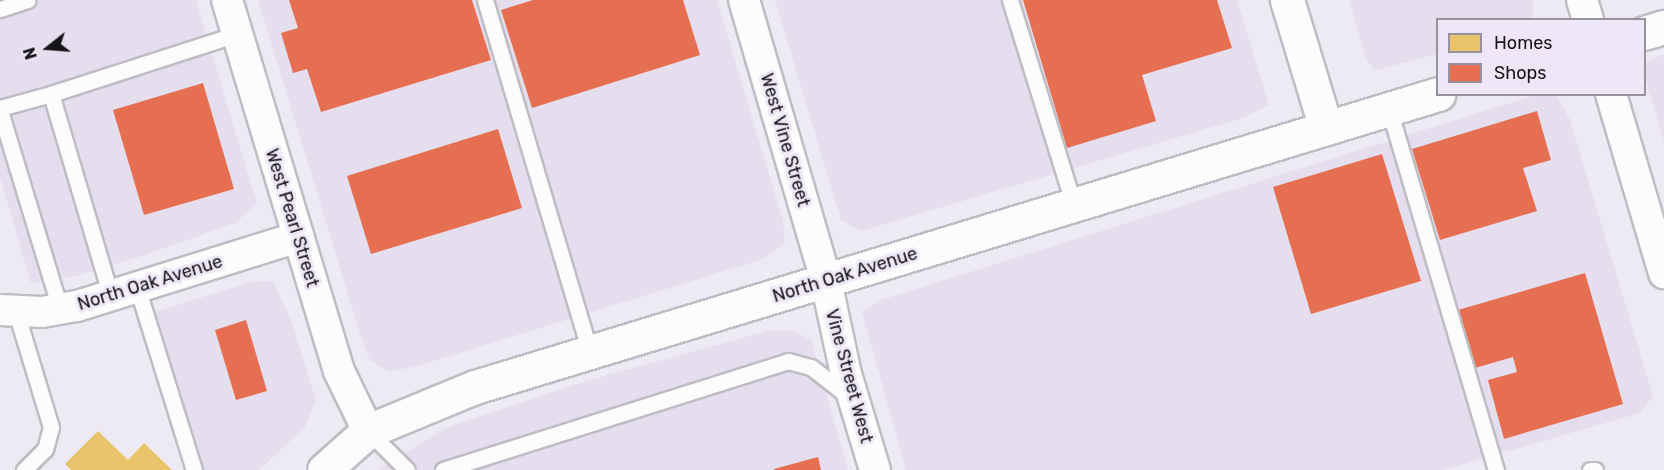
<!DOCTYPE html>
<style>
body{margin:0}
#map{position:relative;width:1664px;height:470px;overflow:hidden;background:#eeeaf4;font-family:Rubik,sans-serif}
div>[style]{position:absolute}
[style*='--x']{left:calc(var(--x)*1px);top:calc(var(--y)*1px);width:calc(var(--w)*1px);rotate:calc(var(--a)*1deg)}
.built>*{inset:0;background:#e4deef}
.homes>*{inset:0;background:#e9c46a}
.shops>*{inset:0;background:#e76f51}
.roads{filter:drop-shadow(2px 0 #bfbcc3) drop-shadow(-2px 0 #bfbcc3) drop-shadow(0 2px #bfbcc3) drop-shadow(0 -2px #bfbcc3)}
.service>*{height:15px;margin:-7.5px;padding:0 7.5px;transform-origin:7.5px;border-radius:7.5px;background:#fcfcfd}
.minor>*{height:30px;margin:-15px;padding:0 15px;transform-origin:15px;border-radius:15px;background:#fcfcfd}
.tertiary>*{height:33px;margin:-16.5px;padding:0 16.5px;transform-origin:16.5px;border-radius:16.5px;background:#fcfcfd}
.secondary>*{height:33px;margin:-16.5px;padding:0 16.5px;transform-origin:16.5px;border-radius:16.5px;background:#fcfcfd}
span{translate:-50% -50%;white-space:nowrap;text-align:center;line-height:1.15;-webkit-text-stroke:6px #ede7f7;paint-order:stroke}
.street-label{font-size:18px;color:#161419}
.legend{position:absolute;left:1436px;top:18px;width:210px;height:78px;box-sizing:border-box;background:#ede7f7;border:2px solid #97939e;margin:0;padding:8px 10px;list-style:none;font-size:18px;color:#161419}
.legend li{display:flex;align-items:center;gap:12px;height:30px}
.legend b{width:30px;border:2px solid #97939e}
.north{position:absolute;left:18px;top:18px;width:60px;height:60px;-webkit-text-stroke:4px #ede7f7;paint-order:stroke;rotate:253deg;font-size:16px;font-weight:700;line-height:24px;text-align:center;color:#161419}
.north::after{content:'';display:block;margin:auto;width:21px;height:27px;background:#161419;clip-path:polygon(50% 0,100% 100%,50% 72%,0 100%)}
</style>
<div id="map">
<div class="built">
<i style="clip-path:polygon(0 0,196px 0,257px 204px,235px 223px,145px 255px,80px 275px,31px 283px,0 177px)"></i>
<i style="clip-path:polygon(258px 0,717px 0,783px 221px,785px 242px,763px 259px,414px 367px,389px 371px,370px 361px,359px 330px)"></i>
<i style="clip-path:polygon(775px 0,1237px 0,1269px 105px,1243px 118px,861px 231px,841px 220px)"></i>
<i style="clip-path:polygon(1349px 0,1533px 0,1533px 19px,1438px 20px,1437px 54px,1376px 70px,1367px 61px)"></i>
<i style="clip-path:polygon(1664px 54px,1664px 142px,1644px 73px,1645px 63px)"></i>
<i style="clip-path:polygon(1557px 95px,1570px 120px,1653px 396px,1640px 413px,1443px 470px,906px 470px,862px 312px,881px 300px,1532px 96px)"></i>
<i style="clip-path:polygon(273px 281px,290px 317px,316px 400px,305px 427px,259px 470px,189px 470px,136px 318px,250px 282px)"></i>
<i style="clip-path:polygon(771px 330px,794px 331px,811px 340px,848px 470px,378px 470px,446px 428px,586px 381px)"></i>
</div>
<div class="homes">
<i style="clip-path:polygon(98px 431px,128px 460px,144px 443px,172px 470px,71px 470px,65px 464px)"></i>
</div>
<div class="shops">
<i style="clip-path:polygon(289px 0,472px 0,491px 60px,321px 112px,307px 69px,293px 73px,281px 33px,298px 28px)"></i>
<i style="clip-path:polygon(533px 0,683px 0,700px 55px,532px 108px,501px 10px)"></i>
<i style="clip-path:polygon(1023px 0,1217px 0,1232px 48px,1142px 75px,1156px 121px,1067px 148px)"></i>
<i style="clip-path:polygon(203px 83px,234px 189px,144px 215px,113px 110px)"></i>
<i style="clip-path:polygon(1537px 111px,1551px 160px,1523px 168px,1537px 211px,1440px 240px,1412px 149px)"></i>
<i style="clip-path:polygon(498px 129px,522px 208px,371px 254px,347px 176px)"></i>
<i style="clip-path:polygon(1382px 154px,1421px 281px,1311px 314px,1273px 187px)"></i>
<i style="clip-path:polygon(1585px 273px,1623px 404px,1504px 439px,1488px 380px,1517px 372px,1513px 357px,1475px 368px,1458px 310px)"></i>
<i style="clip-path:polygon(246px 320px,267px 391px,236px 400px,215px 330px)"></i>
<i style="clip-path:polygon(818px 457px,821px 470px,774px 470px,774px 469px)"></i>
</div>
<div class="roads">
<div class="service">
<i style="--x:485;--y:0;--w:367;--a:73.4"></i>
<i style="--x:1010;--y:0;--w:215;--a:72.7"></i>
<i style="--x:0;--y:9;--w:29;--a:-18"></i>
<i style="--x:51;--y:94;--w:195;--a:-17.9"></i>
<i style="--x:0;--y:108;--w:53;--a:-15.4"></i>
<i style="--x:51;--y:94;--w:211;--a:73.5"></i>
<i style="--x:1389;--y:109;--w:377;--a:73.5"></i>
<i style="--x:0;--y:111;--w:207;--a:73.1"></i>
<i style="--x:137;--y:287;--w:192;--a:72.7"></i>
<i style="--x:16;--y:312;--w:120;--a:73.1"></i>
<i style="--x:51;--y:427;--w:23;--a:105"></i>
<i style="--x:45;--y:449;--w:30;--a:135"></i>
<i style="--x:368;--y:431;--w:55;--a:45"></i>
<i style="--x:443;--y:470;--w:362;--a:-17.5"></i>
<i style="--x:788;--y:361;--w:24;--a:15"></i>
<i style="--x:811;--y:367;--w:47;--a:38.1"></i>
<i style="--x:1590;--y:470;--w:5;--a:0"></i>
</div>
<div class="minor">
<i style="--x:227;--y:0;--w:388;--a:73.2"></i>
<i style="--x:339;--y:371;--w:67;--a:64.2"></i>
<i style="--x:744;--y:0;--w:293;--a:73.7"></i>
<i style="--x:826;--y:281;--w:95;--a:77.9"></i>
<i style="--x:846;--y:374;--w:100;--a:73.2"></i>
<i style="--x:1582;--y:0;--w:21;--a:73"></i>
<i style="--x:1611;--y:94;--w:187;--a:73.5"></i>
<i style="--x:0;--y:310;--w:42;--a:2.7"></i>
<i style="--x:42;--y:312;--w:36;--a:-10"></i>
<i style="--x:77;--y:306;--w:232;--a:-17.3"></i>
</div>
<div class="tertiary">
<i style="--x:1287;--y:0;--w:134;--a:73.1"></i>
</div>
<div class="secondary">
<i style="--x:1644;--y:33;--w:21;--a:-17"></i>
<i style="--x:324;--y:470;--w:59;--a:-41.6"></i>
<i style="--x:368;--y:431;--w:116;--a:-22.4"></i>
<i style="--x:475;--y:387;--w:1007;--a:-16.92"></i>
</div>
</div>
<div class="street-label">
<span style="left:785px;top:140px;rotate:74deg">West Vine Street</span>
<span style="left:292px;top:218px;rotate:73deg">West Pearl Street</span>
<span style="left:845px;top:275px;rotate:-17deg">North Oak Avenue</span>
<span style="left:150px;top:283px;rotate:-17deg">North Oak Avenue</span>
<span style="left:849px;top:376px;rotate:75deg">Vine Street West</span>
</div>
<ul class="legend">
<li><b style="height:16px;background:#e9c46a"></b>Homes</li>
<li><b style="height:16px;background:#e76f51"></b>Shops</li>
</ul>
<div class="north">N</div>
</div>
